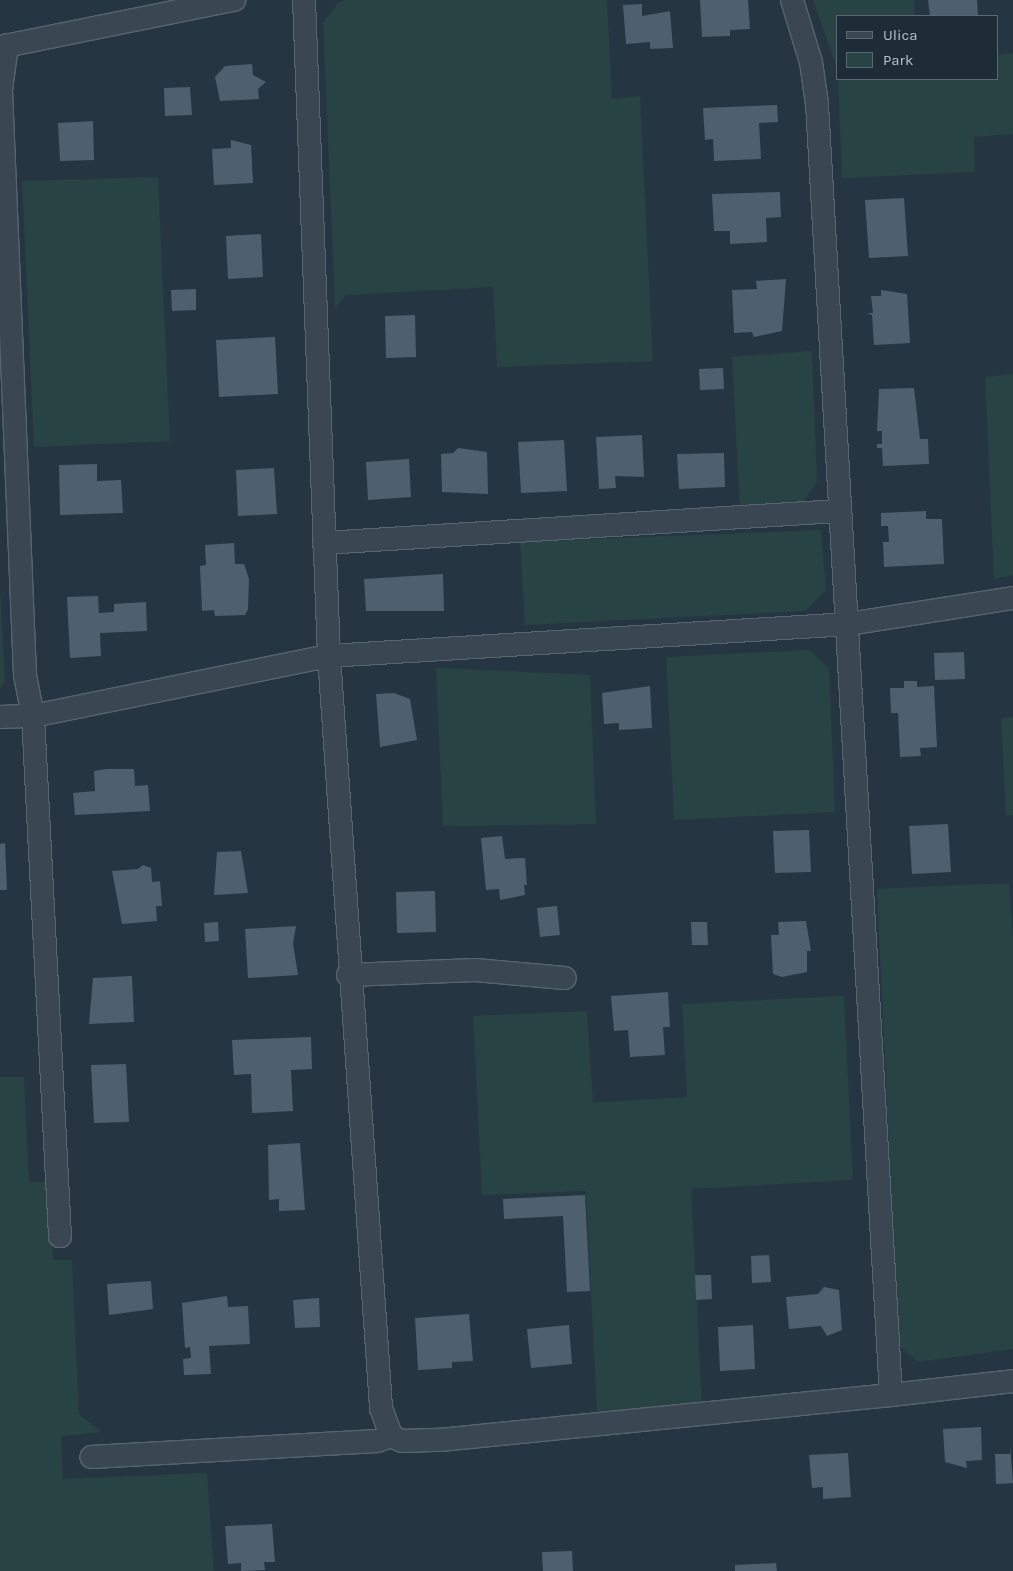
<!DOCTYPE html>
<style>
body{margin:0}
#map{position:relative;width:1013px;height:1571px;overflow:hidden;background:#253642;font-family:Karla,sans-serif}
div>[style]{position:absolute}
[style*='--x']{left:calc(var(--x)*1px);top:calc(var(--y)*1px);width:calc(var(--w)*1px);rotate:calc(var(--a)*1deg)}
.green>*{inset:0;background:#274343}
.building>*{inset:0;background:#4e5f6e}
.roads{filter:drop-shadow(1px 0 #58656f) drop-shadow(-1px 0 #58656f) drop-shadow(0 1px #58656f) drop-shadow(0 -1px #58656f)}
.minor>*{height:22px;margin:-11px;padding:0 11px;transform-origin:11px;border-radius:11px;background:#3a4752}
span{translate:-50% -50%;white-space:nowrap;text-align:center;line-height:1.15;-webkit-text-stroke:5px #1e2c37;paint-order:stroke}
.legend{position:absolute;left:836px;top:15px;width:162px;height:65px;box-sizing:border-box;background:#1e2c37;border:1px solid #5b6873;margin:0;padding:6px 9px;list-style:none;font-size:15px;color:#b7c2cc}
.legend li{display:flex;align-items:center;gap:10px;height:25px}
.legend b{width:25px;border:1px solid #5b6873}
</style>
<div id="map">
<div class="green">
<i style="clip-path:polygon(346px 0,607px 0,612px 99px,640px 96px,653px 361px,497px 367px,493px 287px,346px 295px,335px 308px,323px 23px,339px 2px)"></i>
<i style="clip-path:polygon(813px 0,914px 0,915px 16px,837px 16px,837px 69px)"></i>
<i style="clip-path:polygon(1013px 53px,1013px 134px,974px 137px,975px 172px,842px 178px,838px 79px,997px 79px,997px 55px)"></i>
<i style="clip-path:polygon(158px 177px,170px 441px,34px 447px,22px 181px)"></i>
<i style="clip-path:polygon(812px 351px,817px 482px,802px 503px,740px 509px,732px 357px)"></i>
<i style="clip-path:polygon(1013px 374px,1013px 575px,994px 579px,985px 377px)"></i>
<i style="clip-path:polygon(821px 530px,826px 590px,806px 611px,525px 625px,520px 542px)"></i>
<i style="clip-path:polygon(0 588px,5px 681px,0 688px)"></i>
<i style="clip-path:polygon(809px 650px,829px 668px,835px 812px,674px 820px,666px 657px)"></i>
<i style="clip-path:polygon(436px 668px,590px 675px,596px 824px,443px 826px)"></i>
<i style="clip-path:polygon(1013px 717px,1013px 815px,1006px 816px,1001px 718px)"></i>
<i style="clip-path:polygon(1009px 883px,1013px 939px,1013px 1349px,919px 1362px,898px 1345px,877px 889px)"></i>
<i style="clip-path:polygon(844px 996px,853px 1180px,691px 1189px,702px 1406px,597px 1416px,586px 1191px,482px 1195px,473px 1016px,587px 1011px,593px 1103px,687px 1097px,682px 1004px)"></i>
<i style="clip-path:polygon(0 1077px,24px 1077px,29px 1182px,48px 1182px,53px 1260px,72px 1260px,79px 1414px,101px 1432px,61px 1436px,63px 1479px,207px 1473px,214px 1571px,0 1571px)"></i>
</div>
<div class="building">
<i style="clip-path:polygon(700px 0,748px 0,750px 29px,730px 30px,730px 36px,702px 37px)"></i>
<i style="clip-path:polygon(928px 0,977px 0,978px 16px,930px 16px)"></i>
<i style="clip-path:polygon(642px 4px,642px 16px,670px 11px,673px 48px,650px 49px,650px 42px,626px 44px,623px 5px)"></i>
<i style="clip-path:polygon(252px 64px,253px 75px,266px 82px,258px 89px,259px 99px,220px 101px,215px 77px,225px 66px)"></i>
<i style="clip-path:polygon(190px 87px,192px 115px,165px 116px,164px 88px)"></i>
<i style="clip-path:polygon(777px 105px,778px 122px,759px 123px,761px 159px,714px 161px,713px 139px,705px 140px,703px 108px)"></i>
<i style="clip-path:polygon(93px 121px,94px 160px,60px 161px,58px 123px)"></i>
<i style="clip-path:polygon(231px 140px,251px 145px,253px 183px,214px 185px,212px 149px,231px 148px)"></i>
<i style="clip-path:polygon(780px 192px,781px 217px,766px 218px,767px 242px,730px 244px,730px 231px,714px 231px,712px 194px)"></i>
<i style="clip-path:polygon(904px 198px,908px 256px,869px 258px,865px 200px)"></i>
<i style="clip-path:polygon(261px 234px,263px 277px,228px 279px,226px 236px)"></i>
<i style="clip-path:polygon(786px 279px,782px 331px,754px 337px,752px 332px,734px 333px,732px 290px,757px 289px,756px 281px)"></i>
<i style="clip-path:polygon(196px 289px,196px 310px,172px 311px,171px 290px)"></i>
<i style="clip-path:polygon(881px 290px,907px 294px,910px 343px,874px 345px,872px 315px,867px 313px,873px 313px,871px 296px,881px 296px)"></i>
<i style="clip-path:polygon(415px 315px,416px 357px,386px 358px,385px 316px)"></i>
<i style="clip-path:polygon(275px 337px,278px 394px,219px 397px,216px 340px)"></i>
<i style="clip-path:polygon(723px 368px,724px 389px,700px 390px,699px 369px)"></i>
<i style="clip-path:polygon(914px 388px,920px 439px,928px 439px,929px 464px,883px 466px,882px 448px,877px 448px,877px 444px,882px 444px,882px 431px,877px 431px,879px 389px)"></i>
<i style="clip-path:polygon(642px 435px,644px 477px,615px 476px,616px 488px,599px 489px,596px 437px)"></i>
<i style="clip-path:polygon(564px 440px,567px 491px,521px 493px,518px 442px)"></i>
<i style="clip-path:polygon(458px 448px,487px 452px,488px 494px,442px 492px,441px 454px,453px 453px)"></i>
<i style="clip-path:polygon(724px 453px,725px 487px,679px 489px,677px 454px)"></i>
<i style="clip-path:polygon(409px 459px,411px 497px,368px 500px,366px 462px)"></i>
<i style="clip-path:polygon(97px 464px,97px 481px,121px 480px,123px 513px,60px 515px,59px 465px)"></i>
<i style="clip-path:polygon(274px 468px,277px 514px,238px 516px,236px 470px)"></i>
<i style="clip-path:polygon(926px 511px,926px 519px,942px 519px,944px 564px,884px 567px,883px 542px,889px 542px,888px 526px,881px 526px,881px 513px)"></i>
<i style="clip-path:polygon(234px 543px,235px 564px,244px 564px,249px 579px,248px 609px,245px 615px,215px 616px,214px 610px,202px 611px,200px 566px,206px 565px,205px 545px)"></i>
<i style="clip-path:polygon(443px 574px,444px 611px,366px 611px,364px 579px)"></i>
<i style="clip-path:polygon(98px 596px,99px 613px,114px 612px,114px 604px,146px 602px,147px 631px,100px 633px,101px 656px,70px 658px,67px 597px)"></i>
<i style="clip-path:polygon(964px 652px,965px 679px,935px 680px,934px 653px)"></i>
<i style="clip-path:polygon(904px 681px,917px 681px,917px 687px,934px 686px,937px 747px,920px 748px,921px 756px,900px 757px,898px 713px,891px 713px,890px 688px,904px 688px)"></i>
<i style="clip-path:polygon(650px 686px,652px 728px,619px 730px,619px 723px,604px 724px,602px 693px)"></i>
<i style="clip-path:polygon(394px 693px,410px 699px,417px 740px,380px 747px,376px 694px)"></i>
<i style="clip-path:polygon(106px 769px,134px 769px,135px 786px,148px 785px,150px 811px,75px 815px,73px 793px,95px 791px,94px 771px)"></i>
<i style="clip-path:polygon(948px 824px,951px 872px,912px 874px,909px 826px)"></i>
<i style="clip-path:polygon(809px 830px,811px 872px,775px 873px,773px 831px)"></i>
<i style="clip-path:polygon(502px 836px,505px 859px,525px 858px,527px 885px,524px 885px,525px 895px,500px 900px,499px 889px,486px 890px,481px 838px)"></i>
<i style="clip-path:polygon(5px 843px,7px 890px,0 890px,0 844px)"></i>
<i style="clip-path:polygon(241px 851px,248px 893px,214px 895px,217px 852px)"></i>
<i style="clip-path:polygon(143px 865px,151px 868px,152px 882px,160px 881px,162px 906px,156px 906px,157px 921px,122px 924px,112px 871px,138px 869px)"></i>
<i style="clip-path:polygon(435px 891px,436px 932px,397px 933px,396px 892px)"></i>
<i style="clip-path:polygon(557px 906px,560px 935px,540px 937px,537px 908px)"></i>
<i style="clip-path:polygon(806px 921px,811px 951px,807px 951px,807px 972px,782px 977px,773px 974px,771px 935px,779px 935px,778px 922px)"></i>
<i style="clip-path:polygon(218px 922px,219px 941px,205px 942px,204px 923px)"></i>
<i style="clip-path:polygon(691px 922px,707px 922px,708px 945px,692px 945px)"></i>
<i style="clip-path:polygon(296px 926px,293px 943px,298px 975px,248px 978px,245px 929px)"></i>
<i style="clip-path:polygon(132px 976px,134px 1022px,89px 1024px,93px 978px)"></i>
<i style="clip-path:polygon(668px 992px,670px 1027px,663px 1027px,665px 1055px,630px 1057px,628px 1030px,614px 1031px,611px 996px)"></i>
<i style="clip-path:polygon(311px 1037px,312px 1069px,291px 1070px,293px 1111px,252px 1113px,251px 1074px,234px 1075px,232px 1040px)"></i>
<i style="clip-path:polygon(126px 1064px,129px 1122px,94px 1123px,91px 1065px)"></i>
<i style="clip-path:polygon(300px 1143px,305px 1210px,279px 1211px,279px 1199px,269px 1200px,268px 1145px)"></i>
<i style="clip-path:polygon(585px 1195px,590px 1291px,567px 1292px,563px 1216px,504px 1219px,503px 1199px)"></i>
<i style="clip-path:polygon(769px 1255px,771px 1282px,752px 1283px,751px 1256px)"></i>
<i style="clip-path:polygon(695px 1275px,711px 1275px,712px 1299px,696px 1300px)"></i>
<i style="clip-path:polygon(151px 1281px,153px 1309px,109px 1315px,107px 1284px)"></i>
<i style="clip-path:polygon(824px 1287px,839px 1290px,842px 1330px,827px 1336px,821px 1326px,789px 1329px,786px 1297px,818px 1294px)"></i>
<i style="clip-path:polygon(227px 1296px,228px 1307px,248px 1306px,250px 1344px,209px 1346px,211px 1374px,184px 1375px,183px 1359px,191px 1358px,190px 1347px,185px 1348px,182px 1303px)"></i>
<i style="clip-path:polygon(319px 1298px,320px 1327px,295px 1328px,293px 1300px)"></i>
<i style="clip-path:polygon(469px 1314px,473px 1361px,452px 1362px,452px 1368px,418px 1370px,415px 1318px)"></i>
<i style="clip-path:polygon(569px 1325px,572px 1364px,531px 1368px,527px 1329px)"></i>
<i style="clip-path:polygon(753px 1325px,755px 1369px,720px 1371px,718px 1327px)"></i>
<i style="clip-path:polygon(981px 1427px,982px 1460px,966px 1461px,967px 1468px,945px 1462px,943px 1429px)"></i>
<i style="clip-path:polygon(1010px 1444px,1013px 1483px,996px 1484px,995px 1454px,1010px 1454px)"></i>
<i style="clip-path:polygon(848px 1453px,851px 1497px,823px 1499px,823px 1487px,812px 1488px,809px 1455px)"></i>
<i style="clip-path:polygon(272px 1524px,275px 1562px,264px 1562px,265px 1570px,241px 1571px,241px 1563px,228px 1564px,225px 1526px)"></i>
<i style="clip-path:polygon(572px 1551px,573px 1571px,543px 1571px,542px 1552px)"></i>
<i style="clip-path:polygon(776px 1563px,777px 1571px,735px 1571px,735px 1565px)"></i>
</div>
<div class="roads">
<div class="minor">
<i style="--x:304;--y:0;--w:656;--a:87.82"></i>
<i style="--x:329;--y:656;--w:521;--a:-3.52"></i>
<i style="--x:849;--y:624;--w:166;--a:-9"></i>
<i style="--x:792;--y:0;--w:65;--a:73"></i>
<i style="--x:811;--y:62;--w:42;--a:81.9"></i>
<i style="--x:817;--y:104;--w:1293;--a:86.72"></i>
<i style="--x:891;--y:1395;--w:123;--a:-6.5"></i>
<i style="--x:7;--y:45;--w:45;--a:97.6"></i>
<i style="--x:1;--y:90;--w:585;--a:87.65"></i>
<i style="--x:25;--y:675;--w:42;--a:79"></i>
<i style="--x:33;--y:716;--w:521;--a:87.03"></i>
<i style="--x:0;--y:47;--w:239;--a:-11.4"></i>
<i style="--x:324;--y:543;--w:515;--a:-3.56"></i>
<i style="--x:0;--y:717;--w:33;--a:-2"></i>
<i style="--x:33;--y:716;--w:302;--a:-11.5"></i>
<i style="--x:329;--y:656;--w:754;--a:86.04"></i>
<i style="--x:381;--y:1408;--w:30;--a:70"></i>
<i style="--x:391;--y:1436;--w:15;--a:160"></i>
<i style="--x:377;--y:1441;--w:286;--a:176.8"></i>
<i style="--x:348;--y:975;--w:127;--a:-2.3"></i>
<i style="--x:475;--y:970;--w:90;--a:5.1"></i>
<i style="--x:391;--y:1436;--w:12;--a:24"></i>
<i style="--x:402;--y:1441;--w:38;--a:-2"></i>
<i style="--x:440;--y:1440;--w:453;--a:-5.7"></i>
</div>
</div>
<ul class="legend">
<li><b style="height:6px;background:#3a4752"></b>Ulica</li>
<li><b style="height:14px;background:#274343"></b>Park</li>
</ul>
</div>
